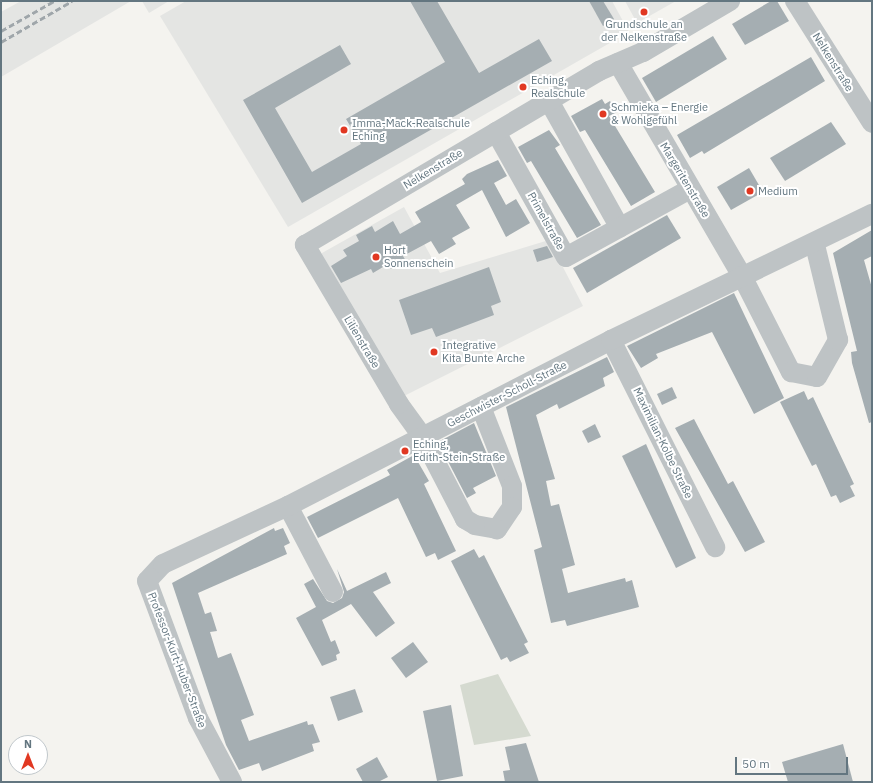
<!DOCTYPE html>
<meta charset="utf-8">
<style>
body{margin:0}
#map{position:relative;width:873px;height:783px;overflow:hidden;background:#f4f3ef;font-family:"IBM Plex Sans",sans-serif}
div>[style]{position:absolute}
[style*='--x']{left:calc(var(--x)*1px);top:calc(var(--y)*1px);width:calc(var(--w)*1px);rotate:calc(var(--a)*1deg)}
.built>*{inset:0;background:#e4e5e3}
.green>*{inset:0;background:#d5dad0}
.building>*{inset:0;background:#a5aeb2}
.minor>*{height:20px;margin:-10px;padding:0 10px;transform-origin:10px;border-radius:10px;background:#bec3c5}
.rail>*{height:3px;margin-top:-1.5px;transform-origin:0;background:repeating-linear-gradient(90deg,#9fa6aa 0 6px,transparent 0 9px)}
.dots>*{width:11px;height:11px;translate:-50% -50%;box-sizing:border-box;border:2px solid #fff;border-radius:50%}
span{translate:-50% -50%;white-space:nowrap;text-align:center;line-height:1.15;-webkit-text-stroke:4px #fff;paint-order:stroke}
.poi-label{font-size:11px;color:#637680}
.left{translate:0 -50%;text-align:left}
.street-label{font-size:11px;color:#637680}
.frame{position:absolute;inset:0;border:2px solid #637680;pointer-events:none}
.north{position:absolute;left:8px;top:735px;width:40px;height:40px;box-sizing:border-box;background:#fff;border:1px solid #c1c8cc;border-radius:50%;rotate:0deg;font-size:11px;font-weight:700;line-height:16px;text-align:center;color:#637680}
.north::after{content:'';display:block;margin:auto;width:14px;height:18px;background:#e13822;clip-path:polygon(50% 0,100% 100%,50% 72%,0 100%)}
.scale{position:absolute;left:735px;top:757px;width:113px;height:18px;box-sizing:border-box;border:2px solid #637680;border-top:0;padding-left:5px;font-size:12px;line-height:14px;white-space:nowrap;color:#637680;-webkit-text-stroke:3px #fff;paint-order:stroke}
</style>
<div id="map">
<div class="built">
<i style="clip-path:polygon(21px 1px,131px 1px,1px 77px,1px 12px)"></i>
<i style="clip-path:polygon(142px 1px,169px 1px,149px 13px)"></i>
<i style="clip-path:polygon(186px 1px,612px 1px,629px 32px,288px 227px,160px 16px)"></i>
<i style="clip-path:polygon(625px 1px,676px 1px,637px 23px)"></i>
<i style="clip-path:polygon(404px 207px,440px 273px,549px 240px,583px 306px,402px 397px,321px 260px,322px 253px)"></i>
</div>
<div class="green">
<i style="clip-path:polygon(498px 674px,531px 736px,474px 745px,460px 685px)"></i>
</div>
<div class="building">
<i style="clip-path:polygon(410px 1px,437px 1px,479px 73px,539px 39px,552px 61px,302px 203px,243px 100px,340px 45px,351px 64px,275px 108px,312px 172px,361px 144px,346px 119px,445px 62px)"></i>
<i style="clip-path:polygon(589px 1px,603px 1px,614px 19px,603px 26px)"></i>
<i style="clip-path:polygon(771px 1px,777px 1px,789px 21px,745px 45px,732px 24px)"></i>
<i style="clip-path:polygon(713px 36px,727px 59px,656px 102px,642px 78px)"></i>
<i style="clip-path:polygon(811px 57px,825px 81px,704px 154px,702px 151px,690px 158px,677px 135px)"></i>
<i style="clip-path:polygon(602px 99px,605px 104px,610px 101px,617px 112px,609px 116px,655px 192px,631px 206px,585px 130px,580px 132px,571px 116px)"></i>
<i style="clip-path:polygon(831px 122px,846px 144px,785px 181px,770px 158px)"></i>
<i style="clip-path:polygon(549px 130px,560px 145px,555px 148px,601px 225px,577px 238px,531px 161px,527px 163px,518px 147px)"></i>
<i style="clip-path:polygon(498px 160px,507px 176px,494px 183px,506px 205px,516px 199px,530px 223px,506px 237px,482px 190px,456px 205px,470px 228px,452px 238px,456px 244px,439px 254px,431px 241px,403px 256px,406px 261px,391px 269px,388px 264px,373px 273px,371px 269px,341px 283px,331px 266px,347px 256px,343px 250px,359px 241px,356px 235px,372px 226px,375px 232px,393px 221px,400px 234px,421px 222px,415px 212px,465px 184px,462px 179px,467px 174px)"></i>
<i style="clip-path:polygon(749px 168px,763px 192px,731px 210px,717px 187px)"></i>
<i style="clip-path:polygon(667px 215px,681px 238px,587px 293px,573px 268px)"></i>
<i style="clip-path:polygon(872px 230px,872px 256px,864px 260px,872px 288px,872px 422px,869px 423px,852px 363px,851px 352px,857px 351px,833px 253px)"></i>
<i style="clip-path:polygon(547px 246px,553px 257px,537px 262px,533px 250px)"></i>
<i style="clip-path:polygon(489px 267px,501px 302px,491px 306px,494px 315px,436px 337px,432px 328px,411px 335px,399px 300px)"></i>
<i style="clip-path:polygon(734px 293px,784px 398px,754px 414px,712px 332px,656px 354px,658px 358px,641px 368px,627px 346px)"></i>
<i style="clip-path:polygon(607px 357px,614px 372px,603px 378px,605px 386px,559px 409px,557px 404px,536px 415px,555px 479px,546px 481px,551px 506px,559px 504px,575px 565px,562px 569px,568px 593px,625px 578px,626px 582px,632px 580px,639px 607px,567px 626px,565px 620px,551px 623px,534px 550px,542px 547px,506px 407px)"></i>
<i style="clip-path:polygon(672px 387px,677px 398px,662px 405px,657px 394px)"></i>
<i style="clip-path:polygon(804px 391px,808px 400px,813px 397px,854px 484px,850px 486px,855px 496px,840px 503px,836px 495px,831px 497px,816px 464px,812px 466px,780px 402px)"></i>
<i style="clip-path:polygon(694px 419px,728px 484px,733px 481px,765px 542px,745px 552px,675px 428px)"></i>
<i style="clip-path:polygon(474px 423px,496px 476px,473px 488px,476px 493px,467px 498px,438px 442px)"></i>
<i style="clip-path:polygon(595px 424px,601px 437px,588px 443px,582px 431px)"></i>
<i style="clip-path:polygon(646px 444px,696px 558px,676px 568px,622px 456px)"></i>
<i style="clip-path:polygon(414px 455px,429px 481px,424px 484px,456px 551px,438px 560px,435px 553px,426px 557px,398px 498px,318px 538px,307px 517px,390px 475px,387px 470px)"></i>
<i style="clip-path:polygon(274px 528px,275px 531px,283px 528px,290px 543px,284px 546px,287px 554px,198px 593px,205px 614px,211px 612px,217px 631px,210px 632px,218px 658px,231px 653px,250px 704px,254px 715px,241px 720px,249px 741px,307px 721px,308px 725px,313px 724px,320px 742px,312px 744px,314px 751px,262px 771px,259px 763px,239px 770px,226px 745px,172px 583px)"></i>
<i style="clip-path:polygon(474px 549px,479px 558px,484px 555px,528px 642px,524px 644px,529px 653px,510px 662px,507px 657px,501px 660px,451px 561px)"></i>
<i style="clip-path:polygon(337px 569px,347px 591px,386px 572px,391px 583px,373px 592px,395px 623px,376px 637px,351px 604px,322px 620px,331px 642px,335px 640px,340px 653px,336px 655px,337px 660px,322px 666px,296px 618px,316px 607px,304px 584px,313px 579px,327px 601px,333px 603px,342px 598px,344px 592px)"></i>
<i style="clip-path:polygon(413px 642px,428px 662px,406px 678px,391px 658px)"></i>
<i style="clip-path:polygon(355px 689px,363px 712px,338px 721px,330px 697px)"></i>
<i style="clip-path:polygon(451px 705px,463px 776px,437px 781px,423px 711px)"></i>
<i style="clip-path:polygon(526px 743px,539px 782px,505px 782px,503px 771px,510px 770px,505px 747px)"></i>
<i style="clip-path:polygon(843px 744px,853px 782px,788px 782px,782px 762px)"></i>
<i style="clip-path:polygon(377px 757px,388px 777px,378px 782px,363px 782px,356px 769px)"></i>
</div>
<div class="minor">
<i style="--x:795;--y:1;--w:144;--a:57.7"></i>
<i style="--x:618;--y:63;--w:246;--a:59.8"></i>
<i style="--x:742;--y:276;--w:108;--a:63"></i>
<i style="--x:791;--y:372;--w:26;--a:11"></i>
<i style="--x:817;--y:377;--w:43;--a:-60.4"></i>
<i style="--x:838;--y:340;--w:98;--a:-103.6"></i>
<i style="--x:549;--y:101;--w:145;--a:60.8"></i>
<i style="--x:496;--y:132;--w:143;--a:60.8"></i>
<i style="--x:566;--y:257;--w:141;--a:-28.7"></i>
<i style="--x:611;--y:340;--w:232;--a:63.3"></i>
<i style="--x:481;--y:407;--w:85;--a:68.6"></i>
<i style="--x:512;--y:486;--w:21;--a:90"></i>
<i style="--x:512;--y:507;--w:27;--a:124"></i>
<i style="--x:497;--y:529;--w:22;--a:-170"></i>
<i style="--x:475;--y:525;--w:12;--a:-149"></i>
<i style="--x:465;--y:519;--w:93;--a:-117.4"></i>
<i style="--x:422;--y:436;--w:39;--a:-126"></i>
<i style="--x:399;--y:404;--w:185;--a:-120.6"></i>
<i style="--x:305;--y:245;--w:342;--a:-30.6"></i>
<i style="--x:599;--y:71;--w:48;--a:-23.4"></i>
<i style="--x:643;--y:52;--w:101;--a:-30.4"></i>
<i style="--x:288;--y:506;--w:97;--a:62.4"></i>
<i style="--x:232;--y:782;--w:72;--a:-118"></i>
<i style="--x:198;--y:718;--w:146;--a:-110.4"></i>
<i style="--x:147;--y:581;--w:23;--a:-47"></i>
<i style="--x:163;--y:564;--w:138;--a:-24.9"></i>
<i style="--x:288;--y:506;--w:363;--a:-27.2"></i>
<i style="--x:611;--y:340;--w:290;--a:-25.8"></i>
</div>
<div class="rail">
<i style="--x:1;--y:31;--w:61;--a:-29.5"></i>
<i style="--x:1;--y:42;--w:82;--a:-30"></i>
</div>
<div class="dots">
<i style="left:644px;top:12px;background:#e13822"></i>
<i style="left:523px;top:87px;background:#e13822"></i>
<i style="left:603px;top:114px;background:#e13822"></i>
<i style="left:344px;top:130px;background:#e13822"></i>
<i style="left:750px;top:191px;background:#e13822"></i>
<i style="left:376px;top:257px;background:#e13822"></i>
<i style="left:434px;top:352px;background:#e13822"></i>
<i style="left:405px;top:451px;background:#e13822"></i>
</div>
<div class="poi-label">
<span style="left:644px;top:31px">Grundschule an<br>der Nelkenstraße</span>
<span class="left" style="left:531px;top:87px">Eching,<br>Realschule</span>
<span class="left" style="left:611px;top:114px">Schmieka – Energie<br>&amp; Wohlgefühl</span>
<span class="left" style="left:352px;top:130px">Imma-Mack-Realschule<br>Eching</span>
<span class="left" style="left:758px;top:191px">Medium</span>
<span class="left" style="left:384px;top:257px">Hort<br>Sonnenschein</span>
<span class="left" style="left:442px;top:352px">Integrative<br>Kita Bunte Arche</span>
<span class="left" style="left:413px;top:451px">Eching,<br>Edith-Stein-Straße</span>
</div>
<div class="street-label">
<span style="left:833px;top:62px;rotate:58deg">Nelkenstraße</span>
<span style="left:433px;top:169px;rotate:-31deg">Nelkenstraße</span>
<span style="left:685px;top:180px;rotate:59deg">Margeritenstraße</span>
<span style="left:546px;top:221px;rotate:61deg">Primelstraße</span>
<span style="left:362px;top:342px;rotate:59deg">Lilienstraße</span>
<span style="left:507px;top:394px;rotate:-27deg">Geschwister-Scholl-Straße</span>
<span style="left:663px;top:443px;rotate:64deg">Maximilian-Kolbe Straße</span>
<span style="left:177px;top:660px;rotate:69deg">Professor-Kurt-Huber-Straße</span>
</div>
<div class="frame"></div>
<div class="north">N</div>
<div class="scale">50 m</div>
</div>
